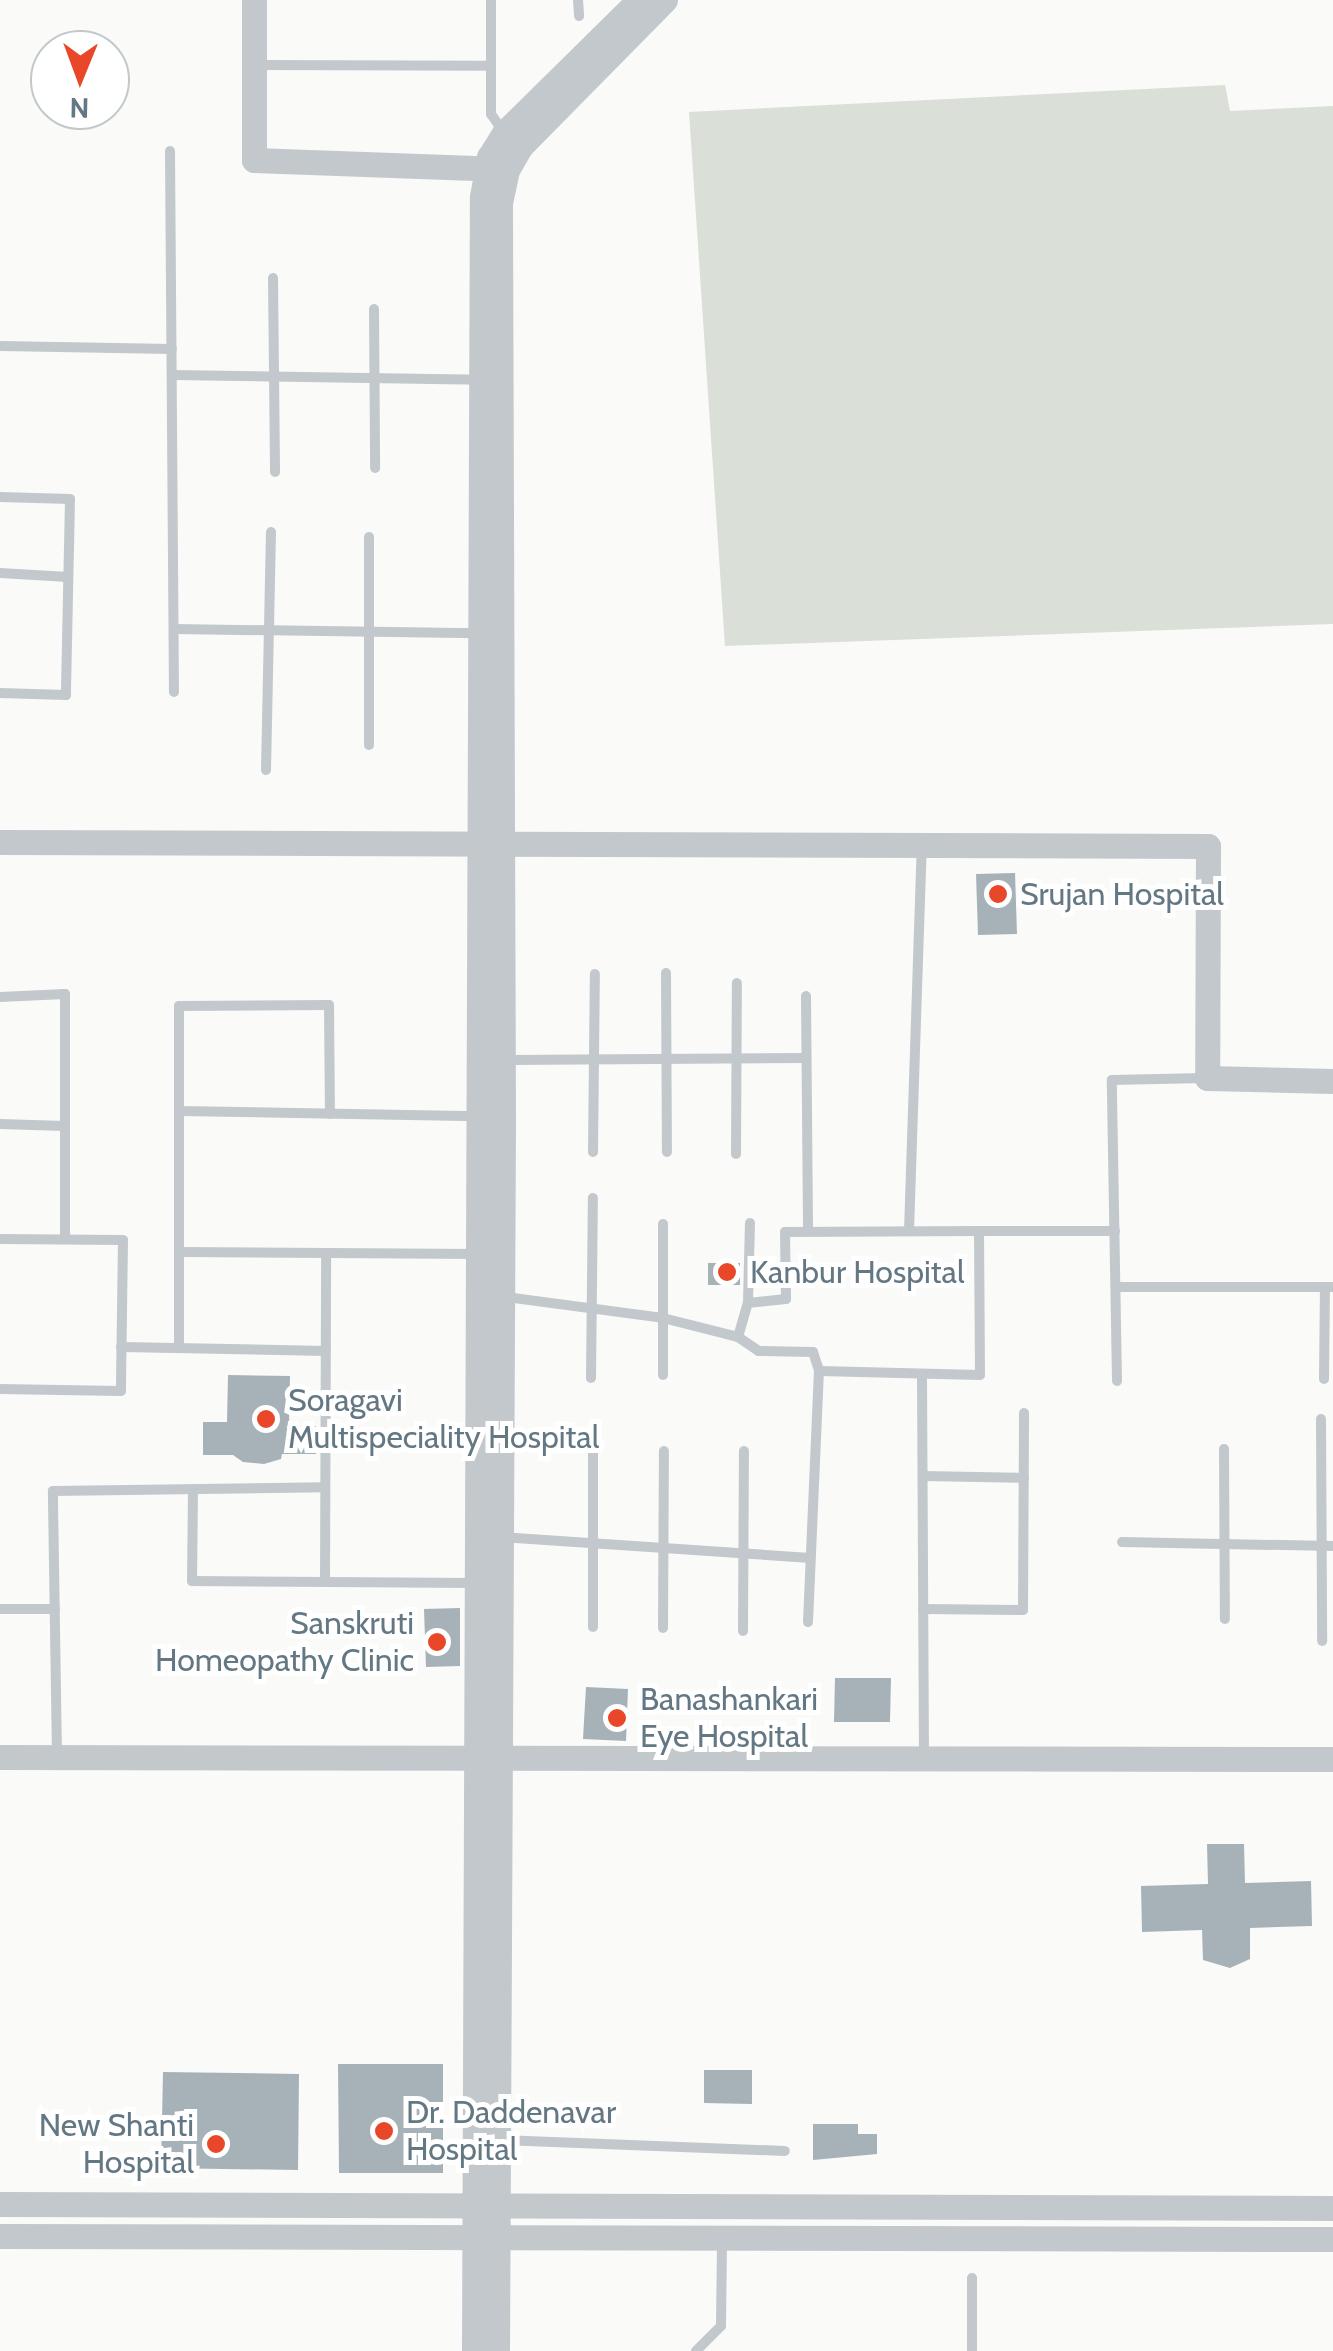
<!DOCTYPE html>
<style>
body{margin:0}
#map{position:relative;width:1333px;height:2351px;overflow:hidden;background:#fafaf8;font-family:Cabin,sans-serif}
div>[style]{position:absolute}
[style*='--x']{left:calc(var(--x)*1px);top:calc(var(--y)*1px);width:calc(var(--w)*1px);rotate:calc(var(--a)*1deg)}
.green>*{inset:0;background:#dadfd7}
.building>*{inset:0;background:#a7b2b8}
.service>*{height:10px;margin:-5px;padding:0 5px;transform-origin:5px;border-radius:5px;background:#c3c8cc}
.tertiary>*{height:25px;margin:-12.5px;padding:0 12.5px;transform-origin:12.5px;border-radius:12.5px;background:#c3c8cc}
.dots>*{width:28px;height:28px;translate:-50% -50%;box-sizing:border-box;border:5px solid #fff;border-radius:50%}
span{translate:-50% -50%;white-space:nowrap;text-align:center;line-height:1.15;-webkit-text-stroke:10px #fff;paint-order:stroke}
.poi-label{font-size:32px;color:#647884}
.left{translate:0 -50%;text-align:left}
.right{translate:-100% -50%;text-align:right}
.north{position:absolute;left:30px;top:30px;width:100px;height:100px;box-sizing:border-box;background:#fff;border:2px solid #c1c9ce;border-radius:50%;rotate:181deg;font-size:28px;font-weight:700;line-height:40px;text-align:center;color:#647884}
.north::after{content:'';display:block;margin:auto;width:35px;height:45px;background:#e94729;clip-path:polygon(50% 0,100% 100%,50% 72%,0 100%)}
</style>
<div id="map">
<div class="green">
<i style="clip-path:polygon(1225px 85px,1230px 111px,1333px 106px,1333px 624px,725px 646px,689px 112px)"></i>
</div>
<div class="building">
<i style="clip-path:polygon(1015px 873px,1017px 934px,978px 935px,976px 874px)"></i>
<i style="clip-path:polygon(708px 1263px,740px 1263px,740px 1285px,708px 1285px)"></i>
<i style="clip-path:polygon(228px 1375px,290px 1376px,289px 1425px,316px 1426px,316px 1454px,282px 1454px,281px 1459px,264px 1464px,243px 1462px,233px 1455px,203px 1455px,203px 1422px,227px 1422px)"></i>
<i style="clip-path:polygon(460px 1608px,460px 1666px,426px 1667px,424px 1609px)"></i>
<i style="clip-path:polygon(835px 1678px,891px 1678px,890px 1722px,834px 1722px)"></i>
<i style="clip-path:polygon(586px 1687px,628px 1689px,626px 1741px,583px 1739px)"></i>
<i style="clip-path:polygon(1207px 1844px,1244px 1844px,1245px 1883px,1311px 1881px,1312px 1926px,1250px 1928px,1250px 1959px,1230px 1968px,1203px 1960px,1202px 1930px,1142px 1932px,1141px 1886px,1208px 1884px)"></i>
<i style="clip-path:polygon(338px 2064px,443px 2064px,443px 2173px,339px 2173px)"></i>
<i style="clip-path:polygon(704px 2070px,752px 2070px,752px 2104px,704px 2103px)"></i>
<i style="clip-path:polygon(163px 2072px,299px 2074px,298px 2170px,161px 2168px)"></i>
<i style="clip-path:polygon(813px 2124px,858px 2124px,858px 2134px,877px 2134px,877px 2154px,813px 2160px)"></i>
</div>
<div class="service">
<i style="--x:491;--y:0;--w:114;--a:90"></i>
<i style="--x:491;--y:114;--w:19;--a:55"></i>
<i style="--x:578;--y:0;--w:16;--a:86"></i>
<i style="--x:257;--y:65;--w:234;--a:0.2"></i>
<i style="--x:170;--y:151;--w:541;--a:89.58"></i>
<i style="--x:273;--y:278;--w:194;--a:89.4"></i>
<i style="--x:374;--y:309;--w:159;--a:89.6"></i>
<i style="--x:0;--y:346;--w:172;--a:1"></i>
<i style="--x:172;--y:375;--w:309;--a:0.9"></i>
<i style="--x:0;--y:497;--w:70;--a:1.6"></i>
<i style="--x:70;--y:499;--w:196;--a:91.2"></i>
<i style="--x:66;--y:695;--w:66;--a:-178.3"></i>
<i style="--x:369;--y:537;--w:208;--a:90"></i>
<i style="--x:0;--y:573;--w:68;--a:3.4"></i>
<i style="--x:174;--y:629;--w:304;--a:0.8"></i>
<i style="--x:266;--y:770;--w:238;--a:-88.8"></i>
<i style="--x:666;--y:973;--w:179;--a:89.7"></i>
<i style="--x:806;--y:996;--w:236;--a:89.5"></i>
<i style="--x:0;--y:997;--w:65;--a:-2.6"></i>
<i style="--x:65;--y:994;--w:245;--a:90"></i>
<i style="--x:504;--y:1060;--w:302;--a:-0.4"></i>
<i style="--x:179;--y:1111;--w:299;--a:1"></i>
<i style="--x:0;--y:1124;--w:65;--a:1.8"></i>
<i style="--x:593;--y:1152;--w:178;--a:-89.4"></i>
<i style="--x:736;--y:1154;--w:171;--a:-89.7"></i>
<i style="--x:663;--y:1224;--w:151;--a:90"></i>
<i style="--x:909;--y:1231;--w:385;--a:-88.1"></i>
<i style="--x:979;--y:1231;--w:136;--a:0"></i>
<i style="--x:0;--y:1239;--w:123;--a:0.5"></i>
<i style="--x:123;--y:1240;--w:151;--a:90.8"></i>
<i style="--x:121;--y:1391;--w:121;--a:-179.1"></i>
<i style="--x:179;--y:1252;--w:299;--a:0.4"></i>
<i style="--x:1116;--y:1287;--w:217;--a:0"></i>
<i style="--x:506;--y:1297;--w:158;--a:7.6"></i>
<i style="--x:663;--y:1318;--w:77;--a:14.2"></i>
<i style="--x:738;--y:1337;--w:25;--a:34"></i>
<i style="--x:759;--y:1351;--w:54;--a:1.1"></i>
<i style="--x:813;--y:1352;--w:20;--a:72"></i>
<i style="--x:819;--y:1371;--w:161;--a:1.4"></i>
<i style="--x:980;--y:1375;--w:144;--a:-90.4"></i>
<i style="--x:979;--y:1231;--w:194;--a:179.7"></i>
<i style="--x:785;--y:1232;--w:67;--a:89.1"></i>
<i style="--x:786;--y:1299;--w:38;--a:174"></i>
<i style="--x:738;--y:1337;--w:35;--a:-74"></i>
<i style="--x:748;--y:1303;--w:80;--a:-88.6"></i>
<i style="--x:121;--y:1347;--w:205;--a:1.1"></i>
<i style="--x:179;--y:1348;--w:342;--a:-90"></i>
<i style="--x:179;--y:1006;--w:150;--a:-0.4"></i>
<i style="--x:329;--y:1005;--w:109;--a:89.5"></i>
<i style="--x:922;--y:1375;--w:383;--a:89.7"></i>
<i style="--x:591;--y:1378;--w:180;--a:-89.4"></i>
<i style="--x:1324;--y:1379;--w:92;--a:-89.4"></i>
<i style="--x:1117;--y:1381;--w:301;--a:-91"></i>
<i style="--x:1112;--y:1080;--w:93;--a:-1.2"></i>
<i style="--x:1321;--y:1419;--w:222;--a:89.7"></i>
<i style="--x:1224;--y:1449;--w:170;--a:89.7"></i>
<i style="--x:923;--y:1476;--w:101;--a:1.1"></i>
<i style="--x:193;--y:1489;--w:92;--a:90.6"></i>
<i style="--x:192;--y:1581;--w:284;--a:0.4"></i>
<i style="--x:502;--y:1537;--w:309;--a:3.9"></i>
<i style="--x:1122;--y:1542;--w:211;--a:1.1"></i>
<i style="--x:325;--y:1582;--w:329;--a:-89.8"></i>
<i style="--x:0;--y:1609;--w:55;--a:0"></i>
<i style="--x:923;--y:1609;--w:100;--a:0.6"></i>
<i style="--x:1023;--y:1610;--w:197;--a:-89.7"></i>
<i style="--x:808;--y:1622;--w:251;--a:-87.5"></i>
<i style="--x:593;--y:1627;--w:187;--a:-90"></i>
<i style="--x:663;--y:1628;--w:177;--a:-89.7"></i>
<i style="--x:743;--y:1631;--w:180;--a:-89.7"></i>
<i style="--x:57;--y:1756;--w:265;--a:-90.9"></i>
<i style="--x:53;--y:1491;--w:272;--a:-0.8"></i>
<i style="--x:500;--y:2140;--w:285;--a:2.2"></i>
<i style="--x:972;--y:2278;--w:73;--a:90"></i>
<i style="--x:696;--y:2351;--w:35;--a:-45"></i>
<i style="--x:721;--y:2326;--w:87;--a:-89.3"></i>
</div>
<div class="tertiary">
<i style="--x:254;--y:0;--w:160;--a:90"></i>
<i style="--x:254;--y:160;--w:248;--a:2.1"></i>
<i style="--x:0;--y:842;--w:1208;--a:0.19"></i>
<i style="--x:1208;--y:846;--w:232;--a:90.2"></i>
<i style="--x:1207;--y:1078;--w:126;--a:1.4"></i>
<i style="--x:0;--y:1757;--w:1333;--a:0.09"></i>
<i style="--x:0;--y:2204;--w:1333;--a:0.17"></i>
<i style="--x:0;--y:2236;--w:1333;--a:0.13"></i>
<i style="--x:474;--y:2351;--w:2154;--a:-89.79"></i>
<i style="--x:482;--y:197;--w:41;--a:-80.1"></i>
<i style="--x:489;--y:157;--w:28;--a:-58"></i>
<i style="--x:504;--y:133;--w:190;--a:-44.6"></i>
<i style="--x:497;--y:2351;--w:1232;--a:-89.72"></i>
<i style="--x:503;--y:1119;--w:916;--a:-90.19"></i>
<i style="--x:500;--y:203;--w:34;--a:-78"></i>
<i style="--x:507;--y:170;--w:28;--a:-60"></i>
<i style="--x:521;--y:146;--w:205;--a:-45.4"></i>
</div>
<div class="dots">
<i style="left:998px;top:894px;background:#e94729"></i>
<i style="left:727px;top:1272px;background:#e94729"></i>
<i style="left:266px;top:1419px;background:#e94729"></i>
<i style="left:437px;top:1642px;background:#e94729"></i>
<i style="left:617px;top:1718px;background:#e94729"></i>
<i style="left:384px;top:2131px;background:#e94729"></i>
<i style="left:216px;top:2144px;background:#e94729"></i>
</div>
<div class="poi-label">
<span class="left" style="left:1020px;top:894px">Srujan Hospital</span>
<span class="left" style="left:750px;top:1272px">Kanbur Hospital</span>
<span class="left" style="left:288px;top:1419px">Soragavi<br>Multispeciality Hospital</span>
<span class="right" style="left:414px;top:1642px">Sanskruti<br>Homeopathy Clinic</span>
<span class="left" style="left:640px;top:1718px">Banashankari<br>Eye Hospital</span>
<span class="left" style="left:406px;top:2131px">Dr. Daddenavar<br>Hospital</span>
<span class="right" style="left:194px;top:2144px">New Shanti<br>Hospital</span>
</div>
<div class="north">N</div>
</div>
